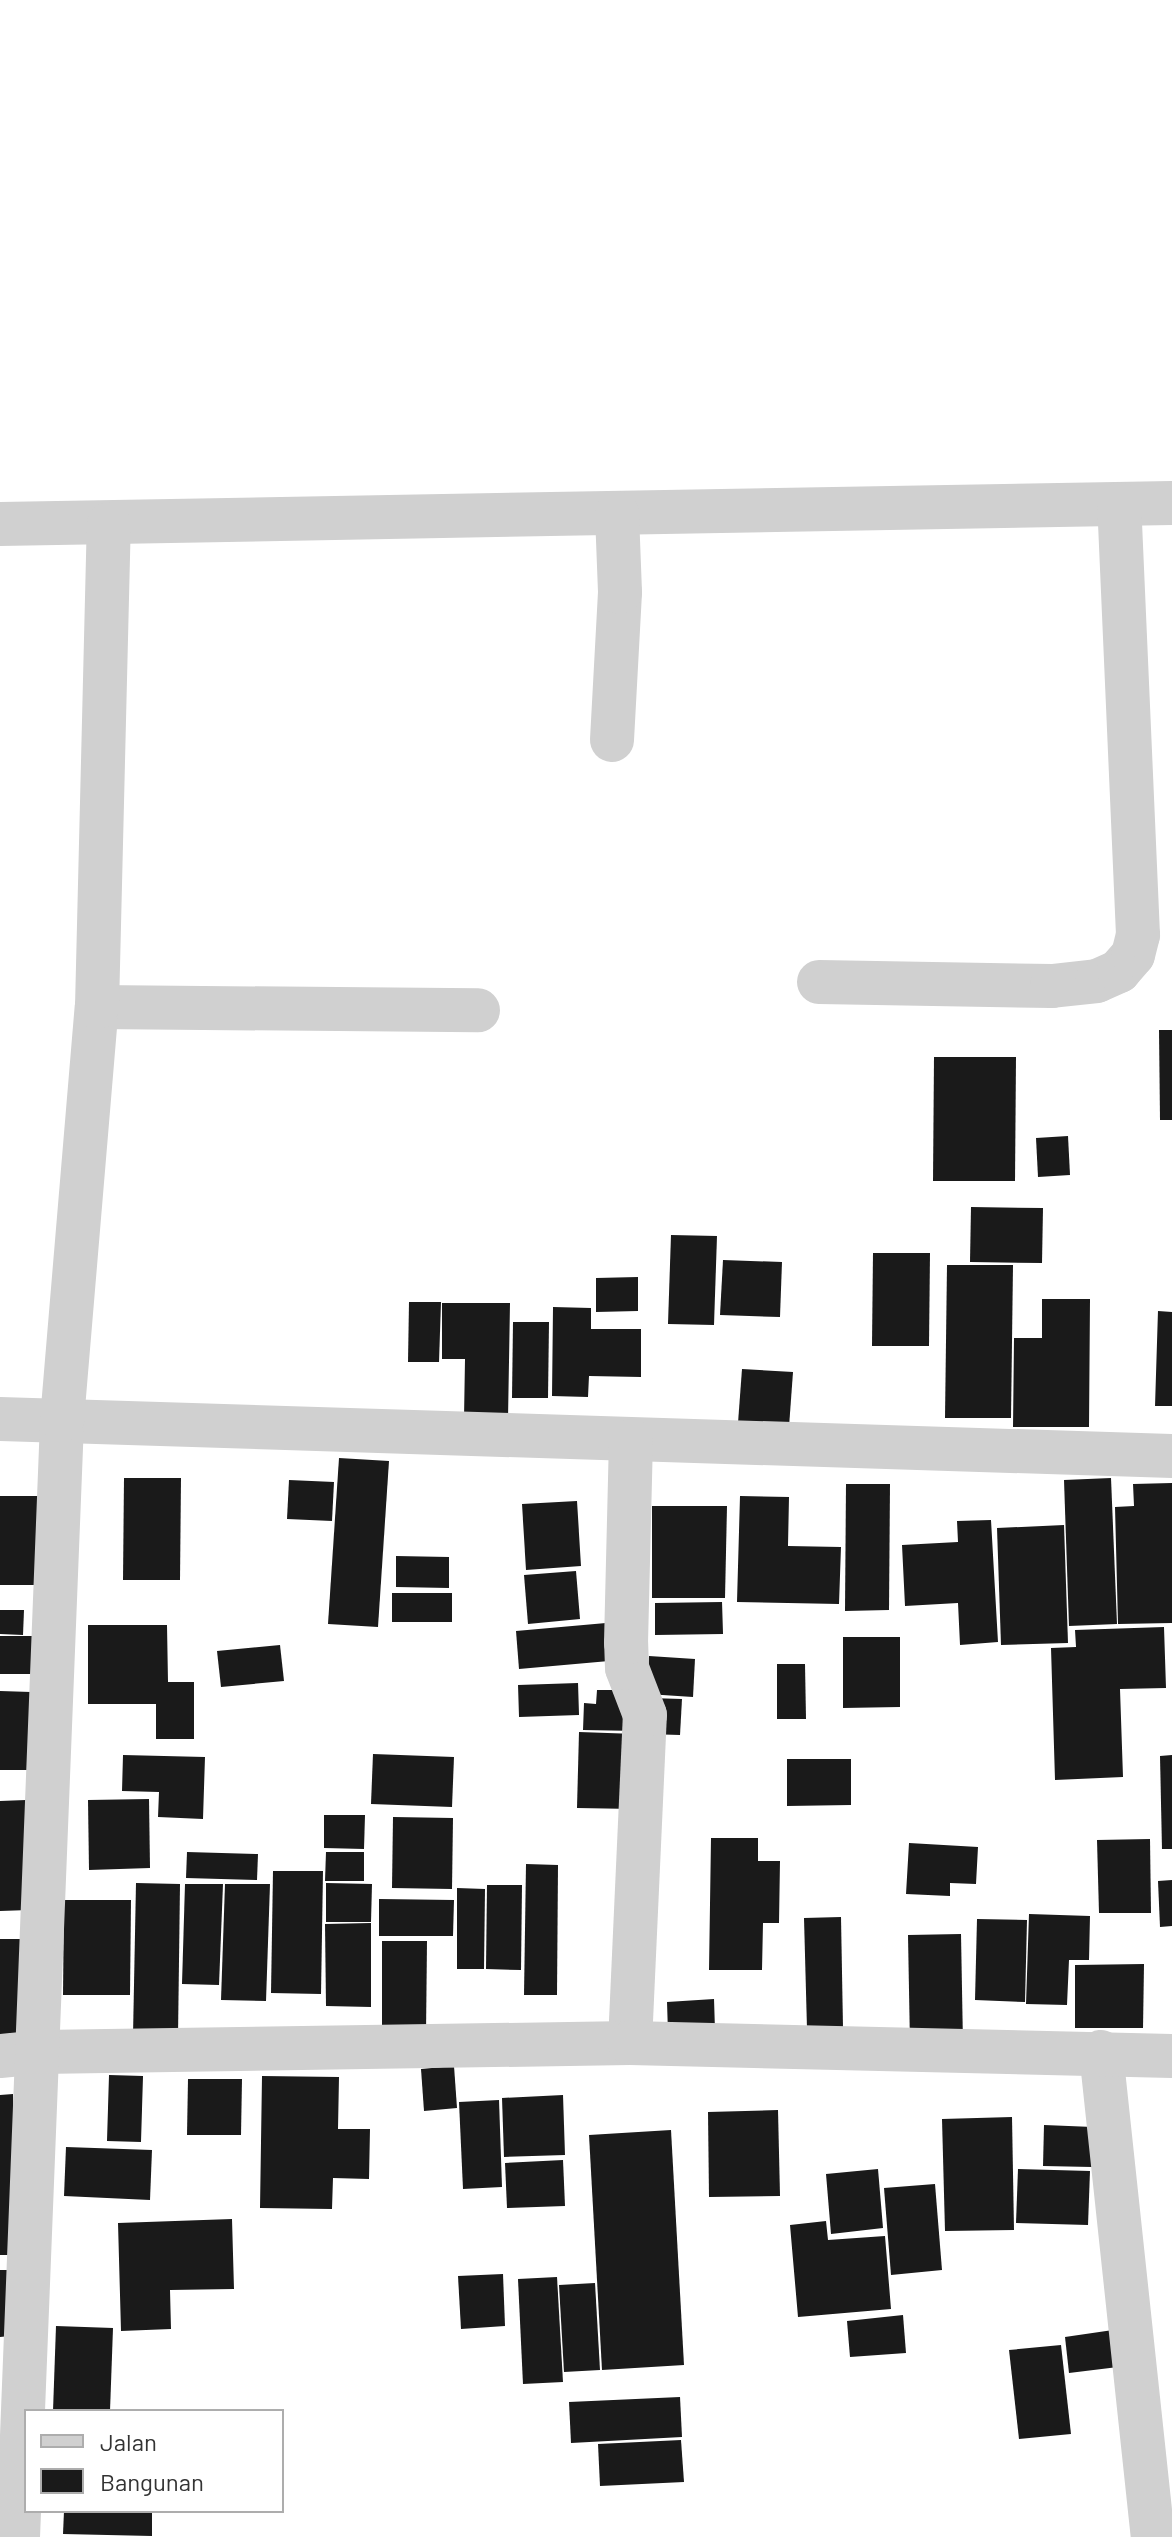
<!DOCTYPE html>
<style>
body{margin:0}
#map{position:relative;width:1172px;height:2537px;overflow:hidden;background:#fff;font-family:Barlow,sans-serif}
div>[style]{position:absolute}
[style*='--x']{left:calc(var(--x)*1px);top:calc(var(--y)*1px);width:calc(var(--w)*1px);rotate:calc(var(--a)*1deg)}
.building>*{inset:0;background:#1a1a1a}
.minor>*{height:44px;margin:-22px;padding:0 22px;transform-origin:22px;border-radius:22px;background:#d0d0d0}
span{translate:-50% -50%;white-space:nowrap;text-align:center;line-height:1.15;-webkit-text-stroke:8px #fff;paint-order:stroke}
.legend{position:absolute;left:24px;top:2409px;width:260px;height:104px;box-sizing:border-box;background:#fff;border:2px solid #adadad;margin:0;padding:10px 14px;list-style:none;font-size:24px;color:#333}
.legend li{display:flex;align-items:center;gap:16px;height:40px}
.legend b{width:40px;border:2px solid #adadad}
</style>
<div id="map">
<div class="building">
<i style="clip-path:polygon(1159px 1030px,1172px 1030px,1172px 1120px,1160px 1120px)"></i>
<i style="clip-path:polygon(934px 1057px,1016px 1057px,1015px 1181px,933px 1181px)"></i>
<i style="clip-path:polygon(1068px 1136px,1070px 1175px,1038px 1177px,1036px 1138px)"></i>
<i style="clip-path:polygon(971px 1207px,1043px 1208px,1042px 1263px,970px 1262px)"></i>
<i style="clip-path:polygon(671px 1235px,717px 1236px,714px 1325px,668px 1324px)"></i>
<i style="clip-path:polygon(873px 1253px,930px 1253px,929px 1346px,872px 1346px)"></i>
<i style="clip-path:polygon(723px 1260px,782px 1262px,780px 1317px,720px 1315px)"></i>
<i style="clip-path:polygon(947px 1265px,1013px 1265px,1011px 1418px,945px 1418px)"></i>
<i style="clip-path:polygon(638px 1277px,638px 1311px,596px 1312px,596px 1278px)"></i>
<i style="clip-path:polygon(1042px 1299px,1090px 1299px,1089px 1427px,1013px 1427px,1014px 1338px,1042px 1338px)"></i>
<i style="clip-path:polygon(409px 1302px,441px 1302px,439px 1362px,408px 1362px)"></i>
<i style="clip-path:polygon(442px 1303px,510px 1303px,508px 1419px,464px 1418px,465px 1359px,442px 1359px)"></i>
<i style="clip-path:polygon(553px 1307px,591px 1308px,591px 1329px,641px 1329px,641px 1377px,589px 1376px,588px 1397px,552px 1396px)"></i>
<i style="clip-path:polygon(1158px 1311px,1172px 1312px,1172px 1406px,1155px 1406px)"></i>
<i style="clip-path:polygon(513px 1322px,549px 1322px,548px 1398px,512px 1398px)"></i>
<i style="clip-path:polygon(742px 1369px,793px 1372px,789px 1427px,738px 1423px)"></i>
<i style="clip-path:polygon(339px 1458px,389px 1461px,378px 1627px,328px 1624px)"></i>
<i style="clip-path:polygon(124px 1478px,181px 1478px,180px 1580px,123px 1580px)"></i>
<i style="clip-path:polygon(1111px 1478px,1117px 1624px,1069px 1626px,1064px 1480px)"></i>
<i style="clip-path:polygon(289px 1480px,334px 1482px,332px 1521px,287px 1519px)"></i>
<i style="clip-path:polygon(1172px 1483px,1172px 1623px,1118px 1624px,1115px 1507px,1134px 1506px,1133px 1484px)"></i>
<i style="clip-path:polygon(846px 1484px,890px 1484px,889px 1610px,845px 1611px)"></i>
<i style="clip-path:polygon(0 1496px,44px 1496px,43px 1585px,0 1585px)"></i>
<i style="clip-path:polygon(740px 1496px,789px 1497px,788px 1546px,841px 1547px,839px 1604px,737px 1602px)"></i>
<i style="clip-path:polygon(577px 1501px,581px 1566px,526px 1570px,522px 1504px)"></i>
<i style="clip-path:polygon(652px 1506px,727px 1506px,725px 1598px,652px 1598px)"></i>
<i style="clip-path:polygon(991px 1520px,998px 1642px,960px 1645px,958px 1603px,905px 1606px,902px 1545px,958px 1542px,957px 1521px)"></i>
<i style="clip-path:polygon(1064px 1525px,1068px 1643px,1001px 1645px,997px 1528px)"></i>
<i style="clip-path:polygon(396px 1556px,449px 1557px,449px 1588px,396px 1587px)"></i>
<i style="clip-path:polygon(576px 1571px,580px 1619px,528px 1624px,524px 1575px)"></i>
<i style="clip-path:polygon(392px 1593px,452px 1593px,452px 1622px,392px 1622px)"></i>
<i style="clip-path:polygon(722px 1602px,723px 1634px,655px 1635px,655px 1603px)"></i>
<i style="clip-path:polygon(0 1610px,24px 1610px,23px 1635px,0 1634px)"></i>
<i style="clip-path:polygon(606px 1623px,609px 1661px,519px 1669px,516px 1631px)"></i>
<i style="clip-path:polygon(88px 1625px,167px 1625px,168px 1682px,194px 1682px,194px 1739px,156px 1739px,156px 1704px,88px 1704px)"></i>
<i style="clip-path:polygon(1164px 1627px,1166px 1688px,1120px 1689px,1123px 1777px,1055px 1780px,1051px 1648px,1076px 1647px,1075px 1630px)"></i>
<i style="clip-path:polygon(0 1636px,40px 1636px,39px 1674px,0 1674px)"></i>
<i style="clip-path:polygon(843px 1637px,900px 1637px,900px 1707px,843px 1708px)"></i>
<i style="clip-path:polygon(280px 1645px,284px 1681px,221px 1687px,217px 1651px)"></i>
<i style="clip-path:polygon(649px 1656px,695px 1659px,693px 1697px,647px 1694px)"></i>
<i style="clip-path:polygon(777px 1664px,805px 1664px,806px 1719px,777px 1719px)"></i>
<i style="clip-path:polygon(578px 1683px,579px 1715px,519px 1717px,518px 1685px)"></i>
<i style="clip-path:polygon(597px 1690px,623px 1690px,639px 1731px,583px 1730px,584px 1703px,596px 1704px)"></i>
<i style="clip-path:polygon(0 1691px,31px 1692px,29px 1770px,0 1770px)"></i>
<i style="clip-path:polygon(650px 1698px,682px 1699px,680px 1735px,647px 1734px)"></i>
<i style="clip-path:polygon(579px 1732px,636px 1734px,634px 1809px,577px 1808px)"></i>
<i style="clip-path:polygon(373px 1754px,454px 1757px,452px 1807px,371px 1804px)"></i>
<i style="clip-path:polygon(123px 1755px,205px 1757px,203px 1819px,158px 1817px,159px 1792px,122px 1791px)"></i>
<i style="clip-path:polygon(1172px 1755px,1172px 1849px,1162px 1849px,1160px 1756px)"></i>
<i style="clip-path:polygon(787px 1759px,851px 1759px,851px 1805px,787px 1806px)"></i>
<i style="clip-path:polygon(149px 1799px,150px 1868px,89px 1870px,88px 1800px)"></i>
<i style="clip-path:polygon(26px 1800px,29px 1910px,0 1911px,0 1801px)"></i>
<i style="clip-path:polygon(324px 1815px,365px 1815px,364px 1849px,324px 1848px)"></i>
<i style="clip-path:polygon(393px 1817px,453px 1818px,452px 1889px,392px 1888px)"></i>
<i style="clip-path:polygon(711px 1838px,758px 1838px,758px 1861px,780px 1861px,779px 1923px,763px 1923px,762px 1970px,709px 1970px)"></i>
<i style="clip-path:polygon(1150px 1839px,1151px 1913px,1099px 1913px,1097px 1840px)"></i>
<i style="clip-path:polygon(909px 1843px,978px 1847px,976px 1884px,950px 1883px,950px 1896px,906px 1894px)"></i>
<i style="clip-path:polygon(187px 1852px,258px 1854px,257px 1880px,186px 1878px)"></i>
<i style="clip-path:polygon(326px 1852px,364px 1852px,364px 1881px,325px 1881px)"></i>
<i style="clip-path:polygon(526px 1864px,558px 1865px,557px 1995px,524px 1995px)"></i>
<i style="clip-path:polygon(273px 1871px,323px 1871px,321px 1994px,271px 1993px)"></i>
<i style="clip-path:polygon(1172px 1880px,1172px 1926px,1160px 1927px,1158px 1881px)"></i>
<i style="clip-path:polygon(136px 1883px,180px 1884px,178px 2037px,133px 2036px)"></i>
<i style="clip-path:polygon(326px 1883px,372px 1884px,371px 1922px,326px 1922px)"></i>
<i style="clip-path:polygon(185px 1884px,223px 1884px,219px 1985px,182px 1984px)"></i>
<i style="clip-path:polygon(225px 1884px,270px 1884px,266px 2001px,221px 2000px)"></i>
<i style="clip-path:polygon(487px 1885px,522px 1885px,521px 1970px,486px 1969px)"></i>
<i style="clip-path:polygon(457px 1888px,485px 1889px,484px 1969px,457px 1969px)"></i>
<i style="clip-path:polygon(379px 1899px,454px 1900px,453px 1936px,379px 1936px)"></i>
<i style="clip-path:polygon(64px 1900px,131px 1900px,130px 1995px,63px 1995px)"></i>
<i style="clip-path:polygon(1029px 1914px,1090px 1916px,1089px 1960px,1069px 1960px,1067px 2005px,1026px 2004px)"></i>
<i style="clip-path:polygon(841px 1917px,843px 2028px,807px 2029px,804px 1918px)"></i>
<i style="clip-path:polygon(977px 1919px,1027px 1920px,1025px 2002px,975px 2000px)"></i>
<i style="clip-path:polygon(371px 1923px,371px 2007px,326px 2006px,325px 1924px)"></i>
<i style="clip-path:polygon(961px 1934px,963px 2044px,910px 2045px,908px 1935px)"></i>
<i style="clip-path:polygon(0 1939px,31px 1939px,29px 2037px,0 2037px)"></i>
<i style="clip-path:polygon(382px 1941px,427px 1941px,426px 2034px,382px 2034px)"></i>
<i style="clip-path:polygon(1144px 1964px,1143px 2028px,1075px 2028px,1075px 1965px)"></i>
<i style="clip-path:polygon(714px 1999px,715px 2031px,668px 2033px,667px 2002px)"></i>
<i style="clip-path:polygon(454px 2066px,457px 2108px,424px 2111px,421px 2069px)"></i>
<i style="clip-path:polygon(109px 2075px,143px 2076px,141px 2142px,107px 2141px)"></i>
<i style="clip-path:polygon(262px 2076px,339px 2077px,338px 2129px,370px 2129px,369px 2179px,333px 2178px,332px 2209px,260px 2208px)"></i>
<i style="clip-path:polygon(188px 2079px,242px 2079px,241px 2135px,187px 2135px)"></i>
<i style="clip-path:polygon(13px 2094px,17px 2255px,0 2255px,0 2095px)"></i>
<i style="clip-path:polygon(563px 2095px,565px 2155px,504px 2157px,502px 2098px)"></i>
<i style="clip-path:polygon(499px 2100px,502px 2187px,463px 2189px,459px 2102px)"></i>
<i style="clip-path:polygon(778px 2110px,780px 2196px,709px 2197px,708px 2112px)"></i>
<i style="clip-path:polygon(1012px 2117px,1014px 2230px,945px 2231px,942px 2119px)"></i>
<i style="clip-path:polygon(1044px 2125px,1093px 2127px,1092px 2167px,1043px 2166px)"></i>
<i style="clip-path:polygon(671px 2130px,684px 2365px,602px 2370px,589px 2135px)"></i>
<i style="clip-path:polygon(66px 2147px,152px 2150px,150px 2200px,64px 2196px)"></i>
<i style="clip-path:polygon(563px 2160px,565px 2206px,507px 2208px,505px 2163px)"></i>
<i style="clip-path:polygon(878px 2169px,883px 2228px,831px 2234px,826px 2174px)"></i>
<i style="clip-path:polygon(1018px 2169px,1090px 2171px,1088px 2225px,1016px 2223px)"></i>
<i style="clip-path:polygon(935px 2184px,942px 2270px,891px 2275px,884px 2188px)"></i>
<i style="clip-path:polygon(232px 2219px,234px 2289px,170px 2290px,171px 2329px,121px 2331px,118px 2223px)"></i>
<i style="clip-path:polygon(826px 2221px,828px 2240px,885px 2236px,891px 2309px,798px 2317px,790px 2225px)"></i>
<i style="clip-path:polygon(0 2270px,10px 2270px,10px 2336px,0 2337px)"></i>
<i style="clip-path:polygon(503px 2274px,505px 2326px,461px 2329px,458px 2276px)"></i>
<i style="clip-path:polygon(557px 2277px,563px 2382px,523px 2384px,518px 2279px)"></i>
<i style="clip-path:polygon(595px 2283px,600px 2370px,564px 2372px,559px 2285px)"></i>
<i style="clip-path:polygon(903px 2315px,906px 2353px,850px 2357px,847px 2321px)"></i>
<i style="clip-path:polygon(56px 2326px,113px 2328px,110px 2411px,53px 2411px)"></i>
<i style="clip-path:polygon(1113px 2330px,1118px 2367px,1069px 2373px,1065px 2337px)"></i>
<i style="clip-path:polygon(1061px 2345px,1071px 2434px,1019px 2439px,1009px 2350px)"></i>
<i style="clip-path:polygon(680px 2397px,682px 2437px,571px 2443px,569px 2402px)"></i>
<i style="clip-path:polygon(681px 2440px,684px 2482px,600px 2486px,598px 2444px)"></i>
<i style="clip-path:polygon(64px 2511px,152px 2511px,152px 2536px,63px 2534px)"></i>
</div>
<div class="minor">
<i style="--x:0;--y:524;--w:1172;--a:-1.03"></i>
<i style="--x:612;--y:740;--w:148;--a:-86.9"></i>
<i style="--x:620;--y:592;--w:79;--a:-92.2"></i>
<i style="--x:819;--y:982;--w:233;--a:1"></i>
<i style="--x:1052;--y:986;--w:45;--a:-6.3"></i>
<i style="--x:1097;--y:981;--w:24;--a:-24"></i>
<i style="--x:1119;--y:971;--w:21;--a:-49"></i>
<i style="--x:1133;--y:955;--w:21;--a:-76"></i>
<i style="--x:1138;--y:935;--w:431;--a:-92.5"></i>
<i style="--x:97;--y:1007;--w:381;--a:0.5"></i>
<i style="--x:0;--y:1419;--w:1173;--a:1.81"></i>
<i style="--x:630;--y:2043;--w:328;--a:-87.4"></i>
<i style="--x:645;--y:1715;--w:50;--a:-111"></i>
<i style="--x:627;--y:1668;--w:25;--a:-92"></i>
<i style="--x:626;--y:1643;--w:202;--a:-88.6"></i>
<i style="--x:1101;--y:2052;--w:488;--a:83.9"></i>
<i style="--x:0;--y:2056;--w:40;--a:-5.7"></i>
<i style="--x:40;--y:2052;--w:590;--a:-0.87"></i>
<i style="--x:630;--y:2043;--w:542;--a:1.37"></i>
<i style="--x:18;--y:2537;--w:1118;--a:-87.74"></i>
<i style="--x:62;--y:1420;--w:414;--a:-85.2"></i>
<i style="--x:97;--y:1007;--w:483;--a:-88.6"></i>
</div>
<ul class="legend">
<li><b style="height:10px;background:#d0d0d0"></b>Jalan</li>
<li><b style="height:22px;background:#1a1a1a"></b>Bangunan</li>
</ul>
</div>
